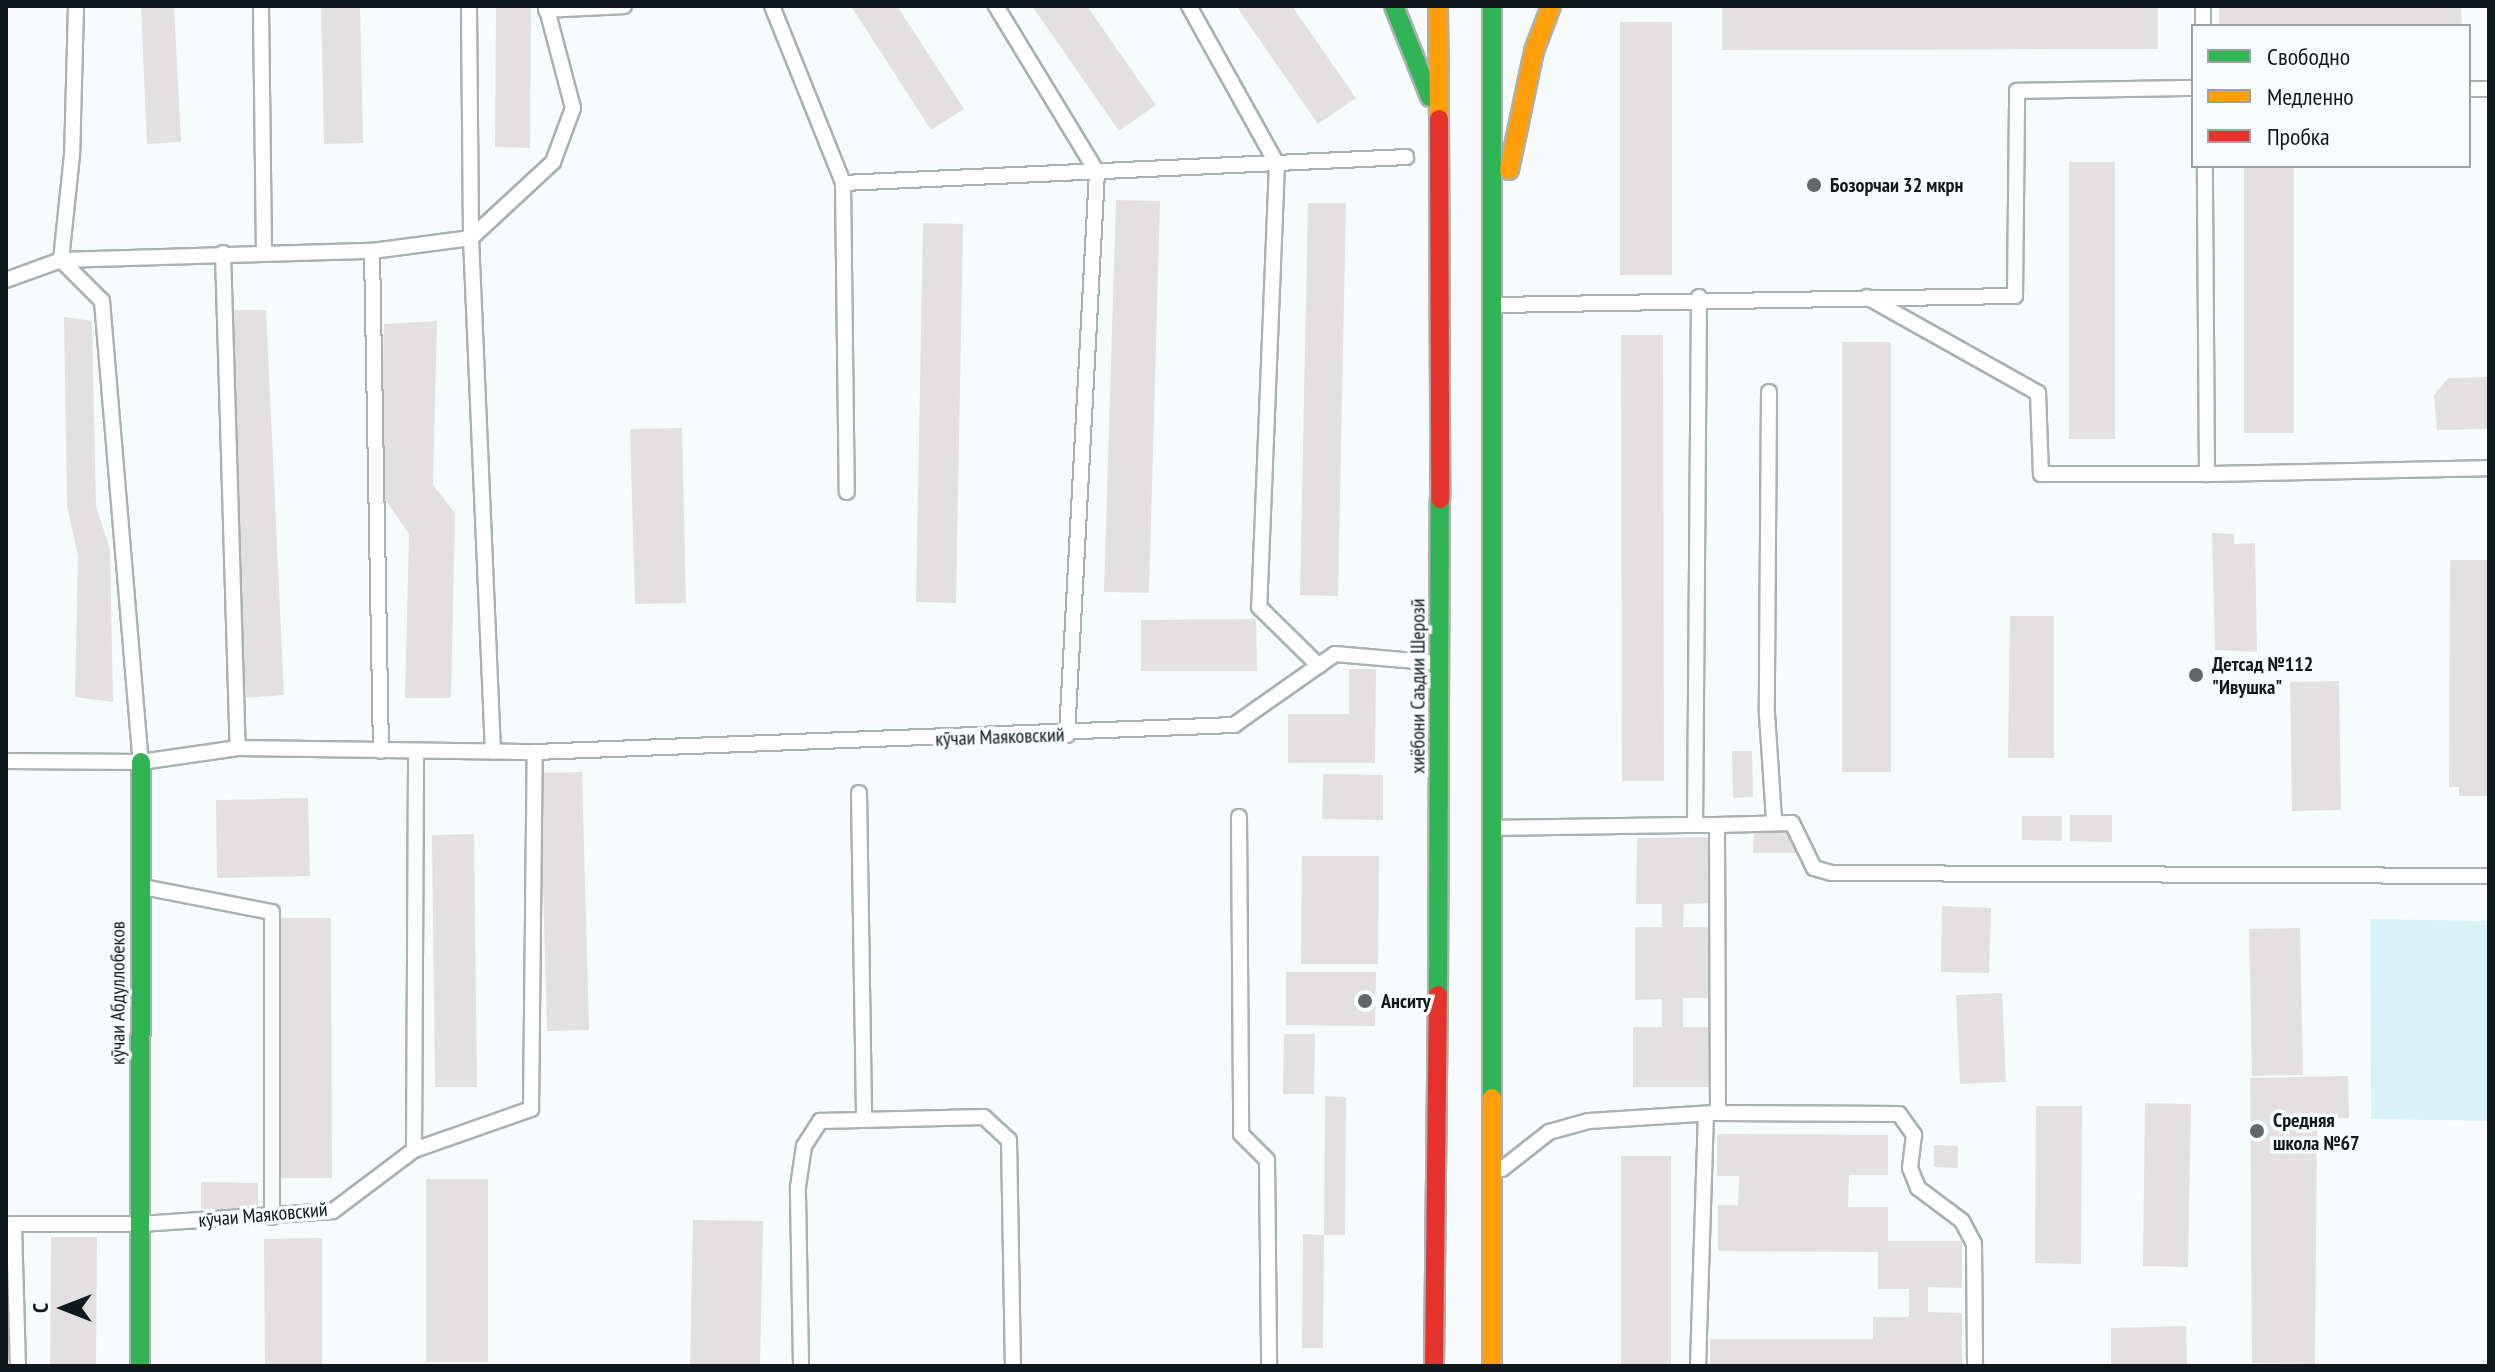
<!DOCTYPE html>
<meta charset="utf-8">
<style>
body{margin:0}
#map{position:relative;width:2495px;height:1372px;overflow:hidden;background:#f8fbfc;font-family:"PT Sans Narrow",sans-serif}
div>[style]{position:absolute}
[style*='--x']{left:calc(var(--x)*1px);top:calc(var(--y)*1px);width:calc(var(--w)*1px);rotate:calc(var(--a)*1deg)}
.green>*{inset:0;background:#daf3f8}
.building>*{inset:0;background:#e3e0e2}
.roads{filter:drop-shadow(2px 0 #abb1b2) drop-shadow(-2px 0 #abb1b2) drop-shadow(0 2px #abb1b2) drop-shadow(0 -2px #abb1b2)}
.lane>*{height:14px;margin:-7px;padding:0 7px;transform-origin:7px;border-radius:7px;background:#fefeff}
.fast>*{height:18px;margin:-9px;padding:0 9px;transform-origin:9px;border-radius:9px;background:#30b455}
.slow>*{height:18px;margin:-9px;padding:0 9px;transform-origin:9px;border-radius:9px;background:#ff9f0a}
.jam>*{height:18px;margin:-9px;padding:0 9px;transform-origin:9px;border-radius:9px;background:#e5322d}
.dots>*{width:22px;height:22px;translate:-50% -50%;box-sizing:border-box;border:4px solid #f7fcfd;border-radius:50%}
span{translate:-50% -50%;white-space:nowrap;text-align:center;line-height:1.15;-webkit-text-stroke:7px #f7fcfd;paint-order:stroke}
.poi-label{font-size:20px;color:#0f191b;font-weight:700}
.left{translate:0 -50%;text-align:left}
.street-label{font-size:20px;color:#0f191b}
.frame{position:absolute;inset:0;border:8px solid #0f191b;pointer-events:none}
.legend{position:absolute;left:2191px;top:24px;width:280px;height:144px;box-sizing:border-box;background:#f7fcfd;border:2px solid #9aa1a3;margin:0;padding:10px 14px;list-style:none;font-size:24px;color:#0f191b}
.legend li{display:flex;align-items:center;gap:16px;height:40px}
.legend b{width:40px;border:2px solid #9aa1a3}
.north{position:absolute;left:24px;top:1268px;width:80px;height:80px;-webkit-text-stroke:6px #f7fcfd;paint-order:stroke;rotate:270deg;font-size:22px;font-weight:700;line-height:32px;text-align:center;color:#0f191b}
.north::after{content:'';display:block;margin:auto;width:28px;height:36px;background:#0f191b;clip-path:polygon(50% 0,100% 100%,50% 72%,0 100%)}
</style>
<div id="map">
<div class="green">
<i style="clip-path:polygon(2370px 919px,2489px 921px,2489px 1121px,2371px 1119px)"></i>
</div>
<div class="building">
<i style="clip-path:polygon(141px 6px,174px 6px,181px 142px,147px 144px)"></i>
<i style="clip-path:polygon(321px 6px,360px 6px,363px 143px,324px 144px)"></i>
<i style="clip-path:polygon(496px 6px,531px 6px,530px 148px,495px 147px)"></i>
<i style="clip-path:polygon(851px 6px,897px 6px,964px 109px,931px 130px)"></i>
<i style="clip-path:polygon(1032px 6px,1087px 6px,1156px 105px,1119px 131px)"></i>
<i style="clip-path:polygon(1236px 6px,1292px 6px,1356px 98px,1318px 124px)"></i>
<i style="clip-path:polygon(1722px 6px,2158px 6px,2158px 49px,1722px 50px)"></i>
<i style="clip-path:polygon(2219px 6px,2461px 6px,2462px 26px,2219px 26px)"></i>
<i style="clip-path:polygon(1620px 22px,1672px 22px,1672px 275px,1620px 275px)"></i>
<i style="clip-path:polygon(2069px 162px,2115px 162px,2115px 439px,2069px 439px)"></i>
<i style="clip-path:polygon(2244px 166px,2294px 166px,2294px 433px,2244px 433px)"></i>
<i style="clip-path:polygon(1116px 200px,1160px 201px,1149px 593px,1104px 592px)"></i>
<i style="clip-path:polygon(1308px 203px,1346px 203px,1338px 596px,1300px 595px)"></i>
<i style="clip-path:polygon(923px 223px,963px 224px,956px 603px,916px 602px)"></i>
<i style="clip-path:polygon(230px 310px,266px 310px,284px 695px,242px 698px)"></i>
<i style="clip-path:polygon(64px 317px,92px 321px,96px 506px,110px 549px,113px 702px,75px 697px,78px 556px,67px 506px)"></i>
<i style="clip-path:polygon(437px 321px,433px 485px,455px 513px,451px 698px,405px 698px,409px 534px,380px 492px,384px 324px)"></i>
<i style="clip-path:polygon(1621px 335px,1663px 335px,1664px 781px,1622px 781px)"></i>
<i style="clip-path:polygon(1842px 342px,1891px 342px,1891px 772px,1842px 772px)"></i>
<i style="clip-path:polygon(2489px 377px,2489px 429px,2437px 430px,2434px 395px,2448px 378px)"></i>
<i style="clip-path:polygon(682px 428px,686px 603px,635px 604px,630px 429px)"></i>
<i style="clip-path:polygon(2212px 533px,2234px 534px,2234px 544px,2255px 543px,2257px 652px,2215px 650px)"></i>
<i style="clip-path:polygon(2450px 560px,2489px 560px,2489px 796px,2459px 796px,2459px 787px,2449px 787px)"></i>
<i style="clip-path:polygon(2010px 616px,2054px 616px,2054px 758px,2008px 758px)"></i>
<i style="clip-path:polygon(1256px 619px,1257px 671px,1141px 671px,1141px 620px)"></i>
<i style="clip-path:polygon(1349px 669px,1376px 669px,1375px 763px,1288px 763px,1288px 714px,1349px 714px)"></i>
<i style="clip-path:polygon(2339px 681px,2341px 810px,2292px 811px,2290px 682px)"></i>
<i style="clip-path:polygon(1732px 751px,1752px 751px,1753px 797px,1733px 798px)"></i>
<i style="clip-path:polygon(582px 772px,589px 1030px,547px 1031px,540px 773px)"></i>
<i style="clip-path:polygon(1323px 774px,1383px 775px,1383px 820px,1322px 819px)"></i>
<i style="clip-path:polygon(308px 798px,310px 876px,217px 878px,216px 800px)"></i>
<i style="clip-path:polygon(2070px 815px,2112px 815px,2112px 842px,2070px 841px)"></i>
<i style="clip-path:polygon(2022px 816px,2062px 816px,2062px 841px,2022px 840px)"></i>
<i style="clip-path:polygon(1754px 832px,1795px 832px,1795px 853px,1753px 853px)"></i>
<i style="clip-path:polygon(474px 834px,477px 1087px,435px 1087px,432px 835px)"></i>
<i style="clip-path:polygon(1715px 837px,1715px 903px,1684px 904px,1683px 927px,1715px 927px,1715px 998px,1683px 998px,1683px 1027px,1717px 1027px,1717px 1087px,1633px 1087px,1633px 1027px,1662px 1027px,1662px 999px,1635px 1000px,1635px 927px,1662px 927px,1662px 904px,1636px 904px,1637px 838px)"></i>
<i style="clip-path:polygon(1302px 856px,1379px 856px,1378px 964px,1301px 964px)"></i>
<i style="clip-path:polygon(1942px 906px,1991px 908px,1989px 973px,1941px 972px)"></i>
<i style="clip-path:polygon(279px 918px,331px 918px,332px 1178px,281px 1178px)"></i>
<i style="clip-path:polygon(2300px 928px,2303px 1075px,2252px 1076px,2249px 929px)"></i>
<i style="clip-path:polygon(1286px 972px,1376px 972px,1375px 1026px,1286px 1025px)"></i>
<i style="clip-path:polygon(2002px 993px,2006px 1082px,1960px 1084px,1956px 995px)"></i>
<i style="clip-path:polygon(1284px 1034px,1315px 1034px,1314px 1094px,1283px 1094px)"></i>
<i style="clip-path:polygon(2348px 1076px,2349px 1118px,2272px 1120px,2317px 1121px,2315px 1364px,2252px 1363px,2250px 1078px)"></i>
<i style="clip-path:polygon(1325px 1096px,1346px 1097px,1345px 1235px,1324px 1235px)"></i>
<i style="clip-path:polygon(2145px 1103px,2191px 1104px,2188px 1267px,2143px 1266px)"></i>
<i style="clip-path:polygon(2036px 1106px,2082px 1106px,2081px 1264px,2035px 1263px)"></i>
<i style="clip-path:polygon(1717px 1134px,1888px 1135px,1888px 1175px,1849px 1175px,1848px 1207px,1888px 1207px,1888px 1241px,1962px 1241px,1962px 1288px,1928px 1287px,1928px 1312px,1962px 1313px,1962px 1364px,1710px 1366px,1710px 1339px,1873px 1339px,1873px 1317px,1909px 1317px,1909px 1289px,1878px 1289px,1878px 1252px,1718px 1251px,1718px 1205px,1738px 1205px,1739px 1176px,1717px 1176px)"></i>
<i style="clip-path:polygon(1934px 1145px,1958px 1146px,1958px 1168px,1934px 1167px)"></i>
<i style="clip-path:polygon(1621px 1156px,1671px 1156px,1671px 1366px,1621px 1366px)"></i>
<i style="clip-path:polygon(426px 1179px,488px 1179px,488px 1362px,426px 1362px)"></i>
<i style="clip-path:polygon(201px 1182px,258px 1183px,258px 1210px,201px 1209px)"></i>
<i style="clip-path:polygon(693px 1220px,763px 1221px,760px 1366px,690px 1366px)"></i>
<i style="clip-path:polygon(1303px 1234px,1324px 1235px,1323px 1348px,1302px 1348px)"></i>
<i style="clip-path:polygon(51px 1237px,97px 1237px,96px 1366px,50px 1366px)"></i>
<i style="clip-path:polygon(322px 1238px,322px 1366px,265px 1366px,264px 1239px)"></i>
<i style="clip-path:polygon(2186px 1326px,2187px 1366px,2111px 1366px,2111px 1328px)"></i>
</div>
<div class="roads">
<div class="lane">
<i style="--x:76;--y:6;--w:149;--a:91.5"></i>
<i style="--x:72;--y:155;--w:106;--a:96"></i>
<i style="--x:61;--y:260;--w:58;--a:45"></i>
<i style="--x:102;--y:301;--w:462;--a:85.2"></i>
<i style="--x:261;--y:6;--w:244;--a:89.3"></i>
<i style="--x:469;--y:6;--w:232;--a:89.5"></i>
<i style="--x:471;--y:238;--w:514;--a:87.55"></i>
<i style="--x:772;--y:6;--w:191;--a:68.1"></i>
<i style="--x:843;--y:183;--w:309;--a:89.3"></i>
<i style="--x:996;--y:6;--w:194;--a:58.7"></i>
<i style="--x:1097;--y:172;--w:564;--a:93.05"></i>
<i style="--x:1189;--y:6;--w:181;--a:60.9"></i>
<i style="--x:1277;--y:164;--w:443;--a:92.3"></i>
<i style="--x:1259;--y:607;--w:84;--a:44.5"></i>
<i style="--x:2203;--y:6;--w:20;--a:90"></i>
<i style="--x:546;--y:10;--w:78;--a:-2.9"></i>
<i style="--x:2469;--y:89;--w:20;--a:0"></i>
<i style="--x:843;--y:183;--w:564;--a:-2.64"></i>
<i style="--x:372;--y:251;--w:500;--a:88.97"></i>
<i style="--x:223;--y:253;--w:495;--a:88.3"></i>
<i style="--x:6;--y:280;--w:59;--a:-20"></i>
<i style="--x:61;--y:260;--w:311;--a:-1.7"></i>
<i style="--x:372;--y:251;--w:100;--a:-7.5"></i>
<i style="--x:471;--y:238;--w:112;--a:-42.8"></i>
<i style="--x:553;--y:162;--w:58;--a:-69.7"></i>
<i style="--x:573;--y:108;--w:106;--a:-104.8"></i>
<i style="--x:1699;--y:297;--w:528;--a:90.43"></i>
<i style="--x:1695;--y:825;--w:22;--a:0"></i>
<i style="--x:1717;--y:825;--w:288;--a:89.8"></i>
<i style="--x:1718;--y:1113;--w:181;--a:0.3"></i>
<i style="--x:1899;--y:1114;--w:26;--a:54"></i>
<i style="--x:1914;--y:1135;--w:33;--a:97"></i>
<i style="--x:1910;--y:1168;--w:22;--a:68"></i>
<i style="--x:1918;--y:1188;--w:55;--a:36.9"></i>
<i style="--x:1962;--y:1221;--w:26;--a:62"></i>
<i style="--x:1974;--y:1244;--w:122;--a:89.5"></i>
<i style="--x:1867;--y:297;--w:196;--a:29.3"></i>
<i style="--x:2038;--y:393;--w:81;--a:87.9"></i>
<i style="--x:2041;--y:474;--w:166;--a:0"></i>
<i style="--x:2207;--y:474;--w:308;--a:-90.4"></i>
<i style="--x:1497;--y:305;--w:518;--a:-1"></i>
<i style="--x:2015;--y:296;--w:205;--a:-89.4"></i>
<i style="--x:2017;--y:91;--w:176;--a:-1"></i>
<i style="--x:1769;--y:392;--w:322;--a:90.4"></i>
<i style="--x:1767;--y:714;--w:105;--a:86.2"></i>
<i style="--x:2207;--y:474;--w:282;--a:-1.2"></i>
<i style="--x:6;--y:761;--w:135;--a:0.4"></i>
<i style="--x:141;--y:762;--w:98;--a:-8.2"></i>
<i style="--x:238;--y:748;--w:297;--a:0.8"></i>
<i style="--x:535;--y:752;--w:700;--a:-2.21"></i>
<i style="--x:1234;--y:725;--w:123;--a:-35.1"></i>
<i style="--x:1335;--y:654;--w:102;--a:5"></i>
<i style="--x:859;--y:793;--w:327;--a:89.1"></i>
<i style="--x:1239;--y:817;--w:317;--a:89.6"></i>
<i style="--x:1241;--y:1134;--w:37;--a:45"></i>
<i style="--x:1267;--y:1160;--w:206;--a:89.4"></i>
<i style="--x:1717;--y:825;--w:75;--a:-1.5"></i>
<i style="--x:1792;--y:823;--w:50;--a:63.9"></i>
<i style="--x:1814;--y:868;--w:18;--a:16"></i>
<i style="--x:1831;--y:873;--w:658;--a:0.26"></i>
<i style="--x:1498;--y:828;--w:197;--a:-0.9"></i>
<i style="--x:143;--y:887;--w:131;--a:11"></i>
<i style="--x:272;--y:912;--w:305;--a:90"></i>
<i style="--x:414;--y:1150;--w:398;--a:-89.7"></i>
<i style="--x:1502;--y:1169;--w:60;--a:-38.2"></i>
<i style="--x:1549;--y:1132;--w:41;--a:-15.4"></i>
<i style="--x:1589;--y:1121;--w:125;--a:-3.7"></i>
<i style="--x:6;--y:1224;--w:135;--a:0"></i>
<i style="--x:141;--y:1224;--w:192;--a:-3.9"></i>
<i style="--x:333;--y:1211;--w:101;--a:-37"></i>
<i style="--x:414;--y:1150;--w:124;--a:-19.3"></i>
<i style="--x:531;--y:1109;--w:357;--a:-89.4"></i>
<i style="--x:14;--y:1225;--w:141;--a:88.4"></i>
<i style="--x:801;--y:1366;--w:179;--a:-91"></i>
<i style="--x:798;--y:1187;--w:41;--a:-81.7"></i>
<i style="--x:804;--y:1146;--w:30;--a:-57"></i>
<i style="--x:820;--y:1121;--w:164;--a:-1.4"></i>
<i style="--x:984;--y:1117;--w:34;--a:43"></i>
<i style="--x:1009;--y:1140;--w:226;--a:89"></i>
<i style="--x:1698;--y:1366;--w:252;--a:-88.2"></i>
</div>
<div class="fast">
<i style="--x:1394;--y:6;--w:98;--a:68.4"></i>
<i style="--x:1492;--y:6;--w:1092;--a:90"></i>
<i style="--x:1438;--y:995;--w:496;--a:-89.8"></i>
<i style="--x:140;--y:1366;--w:604;--a:-89.91"></i>
</div>
<div class="slow">
<i style="--x:1438;--y:6;--w:113;--a:89.5"></i>
<i style="--x:1509;--y:170;--w:122;--a:-78.1"></i>
<i style="--x:1534;--y:51;--w:48;--a:-69.3"></i>
<i style="--x:1492;--y:1098;--w:268;--a:90"></i>
</div>
<div class="jam">
<i style="--x:1439;--y:119;--w:380;--a:89.8"></i>
<i style="--x:1434;--y:1366;--w:371;--a:-89.4"></i>
</div>
</div>
<div class="dots">
<i style="left:1814px;top:185px;background:#61686a"></i>
<i style="left:2196px;top:675px;background:#61686a"></i>
<i style="left:1365px;top:1001px;background:#61686a"></i>
<i style="left:2257px;top:1131px;background:#61686a"></i>
</div>
<div class="poi-label">
<span class="left" style="left:1830px;top:185px">Бозорчаи 32 мкрн</span>
<span class="left" style="left:2212px;top:676px">Детсад №112<br>"Ивушка"</span>
<span class="left" style="left:1381px;top:1001px">Анситу</span>
<span class="left" style="left:2273px;top:1132px">Средняя<br>школа №67</span>
</div>
<div class="street-label">
<span style="left:1418px;top:686px;rotate:-90deg">хиёбони Саъдии Шерозӣ</span>
<span style="left:1000px;top:737px;rotate:-2deg">кӯчаи Маяковский</span>
<span style="left:118px;top:993px;rotate:-90deg">кӯчаи Абдуллобеков</span>
<span style="left:263px;top:1215px;rotate:-5deg">кӯчаи Маяковский</span>
</div>
<div class="frame"></div>
<ul class="legend">
<li><b style="height:10px;background:#30b455"></b>Свободно</li>
<li><b style="height:10px;background:#ff9f0a"></b>Медленно</li>
<li><b style="height:10px;background:#e5322d"></b>Пробка</li>
</ul>
<div class="north">С</div>
</div>
